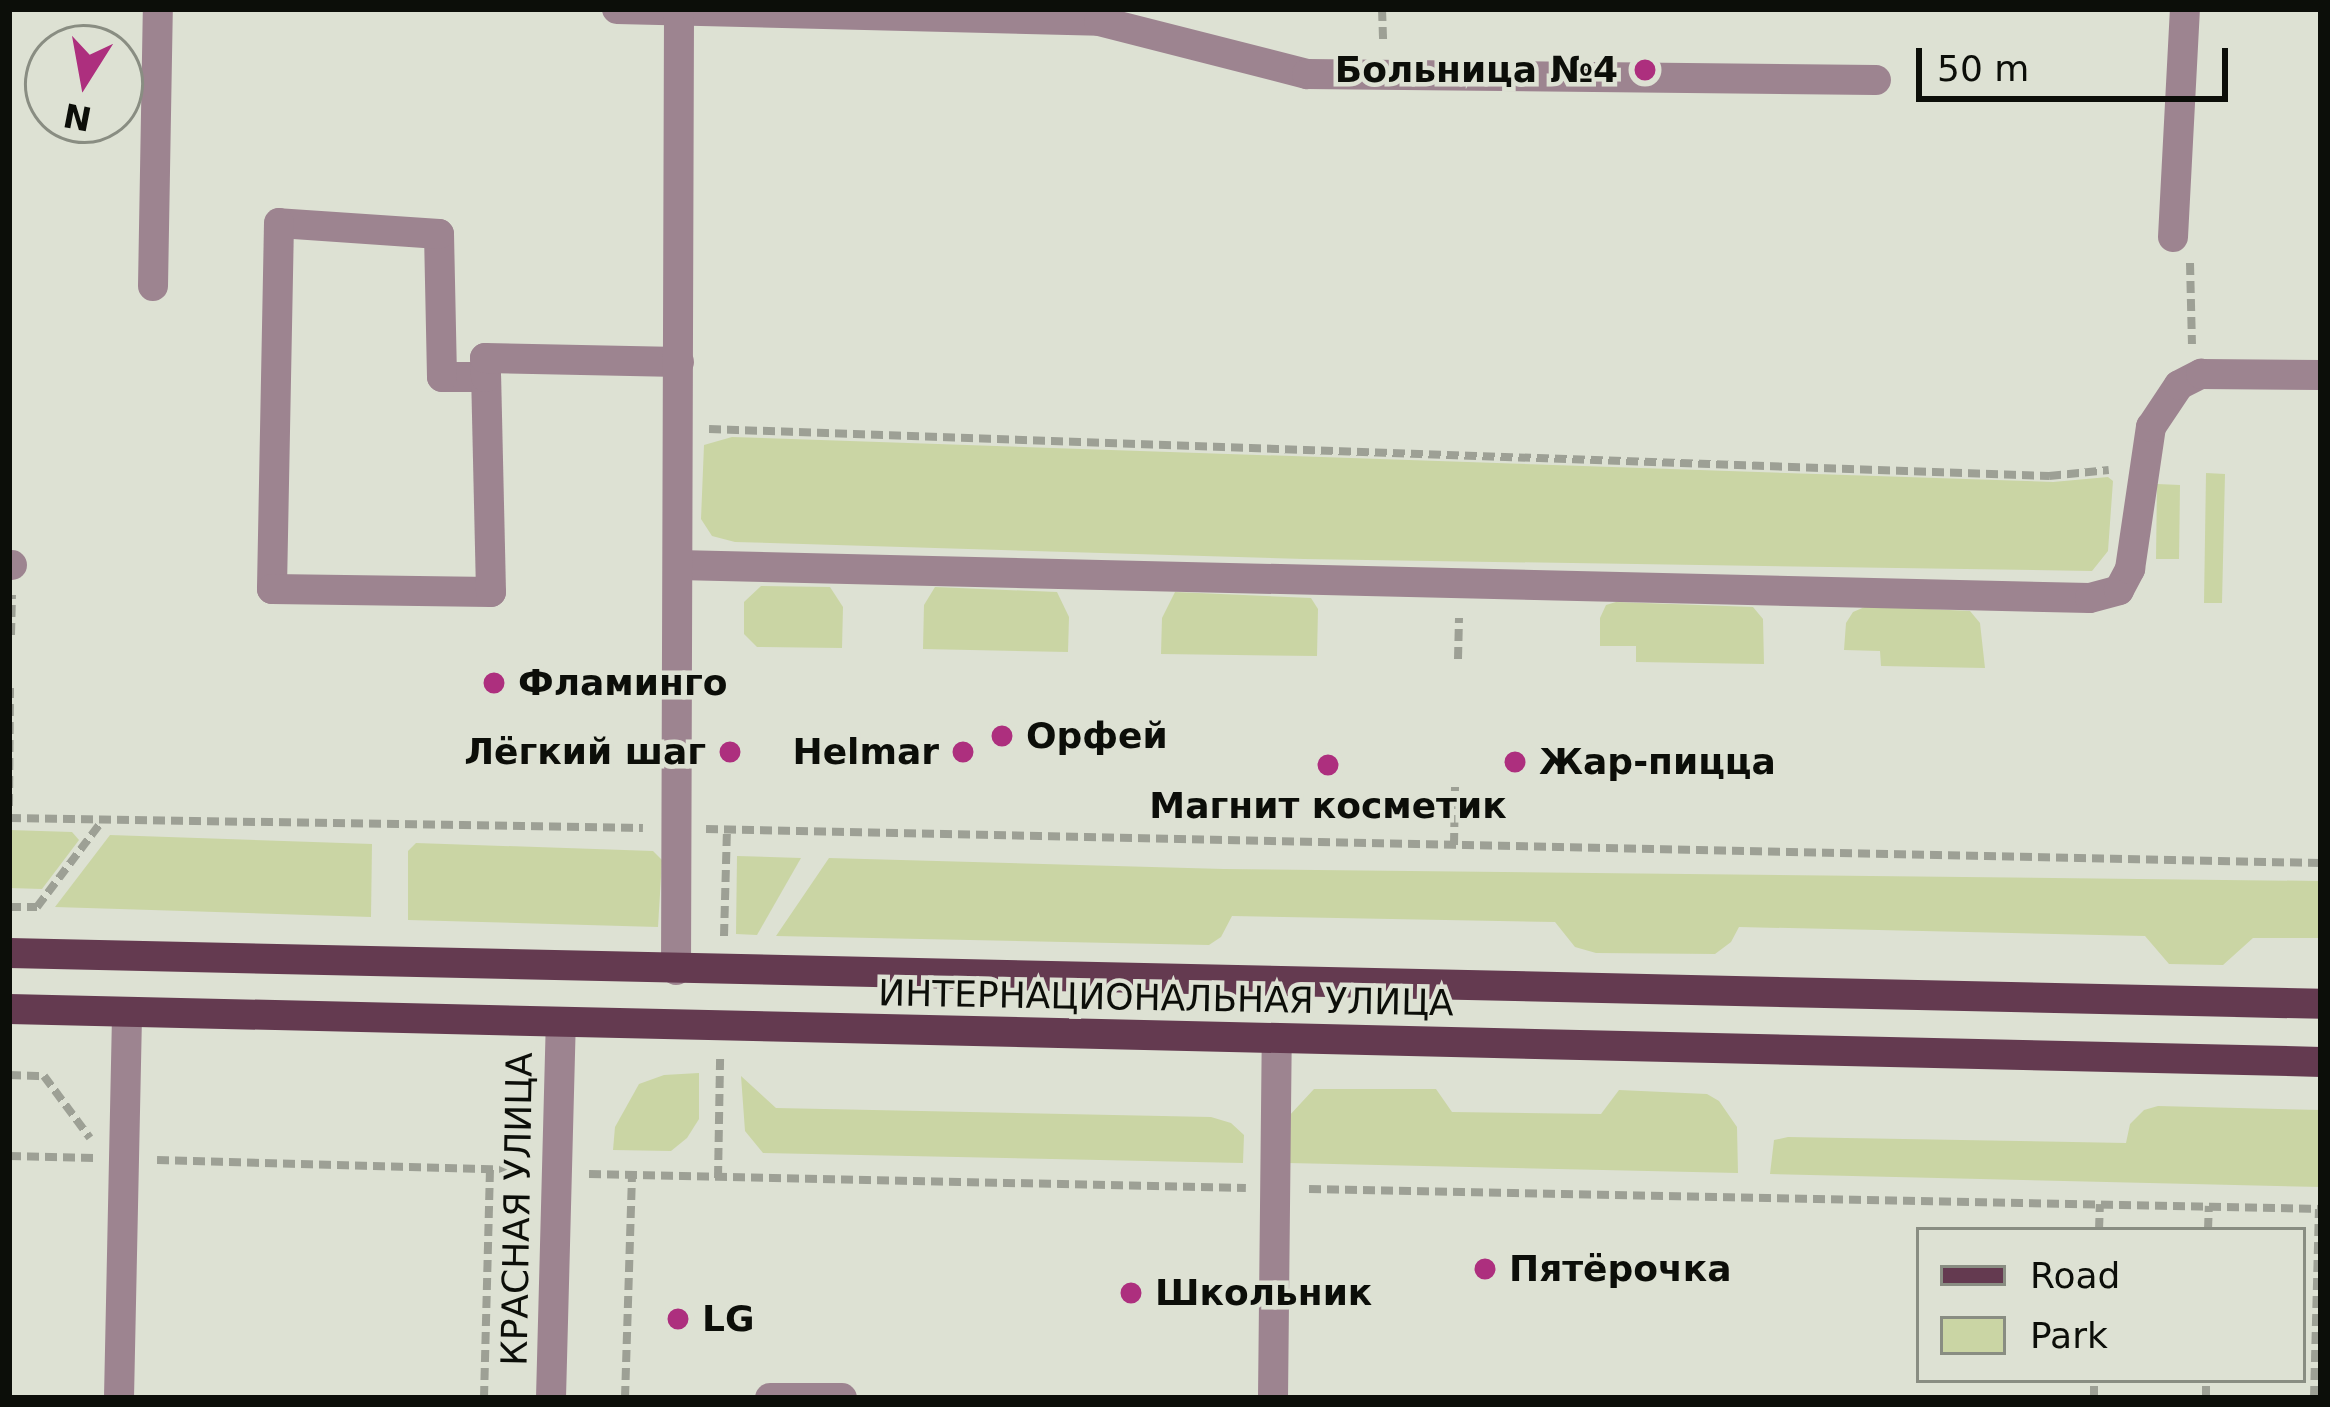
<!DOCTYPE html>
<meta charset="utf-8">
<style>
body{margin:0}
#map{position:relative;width:2330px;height:1407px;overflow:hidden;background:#dde1d3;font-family:"DejaVu Sans",sans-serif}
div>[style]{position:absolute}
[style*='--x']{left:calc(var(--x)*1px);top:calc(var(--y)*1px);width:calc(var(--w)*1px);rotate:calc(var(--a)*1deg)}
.green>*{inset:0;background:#cad5a4}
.path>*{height:8px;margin-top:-4px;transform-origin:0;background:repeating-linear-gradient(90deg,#9da095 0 12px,transparent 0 18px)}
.minor>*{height:30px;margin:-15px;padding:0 15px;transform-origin:15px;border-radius:15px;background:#9d8490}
.major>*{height:30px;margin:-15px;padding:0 15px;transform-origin:15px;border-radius:15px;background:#643a50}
.dots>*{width:33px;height:33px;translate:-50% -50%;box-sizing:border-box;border:6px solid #dde1d3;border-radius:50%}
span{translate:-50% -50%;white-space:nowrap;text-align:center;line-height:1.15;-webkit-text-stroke:9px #dde1d3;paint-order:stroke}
.poi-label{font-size:36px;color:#0c0e09;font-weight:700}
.right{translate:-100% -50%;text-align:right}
.left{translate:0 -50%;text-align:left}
.street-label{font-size:36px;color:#0c0e09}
.frame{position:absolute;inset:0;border:12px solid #0c0e09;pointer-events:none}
.legend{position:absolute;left:1916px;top:1227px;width:390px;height:156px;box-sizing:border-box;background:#dde1d3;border:3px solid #898d82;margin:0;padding:15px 21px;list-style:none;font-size:36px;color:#0c0e09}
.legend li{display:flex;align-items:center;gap:24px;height:60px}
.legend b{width:60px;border:3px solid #898d82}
.north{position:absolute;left:24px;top:24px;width:120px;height:120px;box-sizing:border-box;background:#dde1d3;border:3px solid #898d82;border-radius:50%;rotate:191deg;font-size:33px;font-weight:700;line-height:48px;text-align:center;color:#0c0e09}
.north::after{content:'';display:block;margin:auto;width:42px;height:54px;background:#ad2f7e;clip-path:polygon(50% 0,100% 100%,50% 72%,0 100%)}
.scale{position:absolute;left:1916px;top:48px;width:312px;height:54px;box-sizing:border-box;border:6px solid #0c0e09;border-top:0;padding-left:15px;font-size:36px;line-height:42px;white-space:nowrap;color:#0c0e09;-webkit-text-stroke:9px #dde1d3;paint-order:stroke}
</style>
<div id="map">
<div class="green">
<i style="clip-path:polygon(732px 437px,2053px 482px,2108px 477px,2113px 481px,2108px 551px,2092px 571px,1304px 559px,735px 542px,712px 536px,701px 519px,704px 445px)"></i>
<i style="clip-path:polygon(2206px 473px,2225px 474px,2222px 603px,2204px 603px)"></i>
<i style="clip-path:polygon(2157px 484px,2180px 485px,2179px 559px,2156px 559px)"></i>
<i style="clip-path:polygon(761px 586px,830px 587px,843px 607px,842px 648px,757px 647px,744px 634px,744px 602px)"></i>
<i style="clip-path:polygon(935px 587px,1057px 592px,1069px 617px,1068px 652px,923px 649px,924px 605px)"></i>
<i style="clip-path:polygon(1175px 592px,1311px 598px,1318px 609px,1317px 656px,1161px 654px,1162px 618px)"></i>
<i style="clip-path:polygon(1616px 602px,1753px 607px,1763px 619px,1764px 664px,1636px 662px,1636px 646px,1600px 646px,1600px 618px,1606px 605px)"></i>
<i style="clip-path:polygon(1867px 606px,1970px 611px,1980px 623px,1985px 668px,1881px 666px,1880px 651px,1844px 650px,1846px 623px,1853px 612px)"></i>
<i style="clip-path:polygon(9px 830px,72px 832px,79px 840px,42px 889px,9px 888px)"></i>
<i style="clip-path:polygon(110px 835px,372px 844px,371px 917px,55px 907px)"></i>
<i style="clip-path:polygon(416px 843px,653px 851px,662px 860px,658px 927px,408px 920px,408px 851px)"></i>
<i style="clip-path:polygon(737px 856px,801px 858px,757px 935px,736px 934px)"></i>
<i style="clip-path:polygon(829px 858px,1224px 869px,2321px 881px,2321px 938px,2253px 938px,2223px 965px,2169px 964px,2145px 936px,1739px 927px,1731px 942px,1715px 954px,1596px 953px,1575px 947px,1555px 922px,1232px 916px,1221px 937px,1209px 945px,776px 936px)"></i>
<i style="clip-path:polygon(699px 1073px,699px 1119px,687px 1138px,671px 1151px,613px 1150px,615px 1127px,639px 1084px,664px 1075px)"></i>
<i style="clip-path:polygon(741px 1076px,776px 1108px,1211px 1117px,1231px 1123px,1244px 1135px,1243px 1163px,763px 1153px,745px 1131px)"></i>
<i style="clip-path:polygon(1314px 1089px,1436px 1089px,1452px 1112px,1601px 1114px,1619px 1090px,1707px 1094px,1719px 1101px,1737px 1127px,1738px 1173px,1288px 1163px,1288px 1117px)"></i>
<i style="clip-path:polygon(2158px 1106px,2321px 1110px,2321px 1187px,1770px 1174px,1774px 1140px,1788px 1137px,2126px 1143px,2130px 1124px,2144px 1110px)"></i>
</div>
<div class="path">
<i style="--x:1382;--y:9;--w:34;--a:88"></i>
<i style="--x:2190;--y:263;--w:81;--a:88.6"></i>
<i style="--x:709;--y:429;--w:1341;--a:2.01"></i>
<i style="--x:2049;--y:476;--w:60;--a:-5.7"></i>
<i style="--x:11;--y:635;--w:40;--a:-88.6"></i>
<i style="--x:1458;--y:659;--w:41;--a:-88.6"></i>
<i style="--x:9;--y:806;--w:118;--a:-89.5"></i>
<i style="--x:9;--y:818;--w:634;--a:0.9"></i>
<i style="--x:706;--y:829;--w:1615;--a:1.21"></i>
<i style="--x:1454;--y:845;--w:58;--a:-89"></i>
<i style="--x:9;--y:907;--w:28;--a:0"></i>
<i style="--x:37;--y:907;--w:108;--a:-52.9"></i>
<i style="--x:724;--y:936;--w:106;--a:-88.4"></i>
<i style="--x:9;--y:1075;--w:35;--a:2"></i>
<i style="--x:44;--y:1076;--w:77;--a:53.4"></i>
<i style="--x:9;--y:1156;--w:85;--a:1.3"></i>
<i style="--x:157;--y:1160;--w:369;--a:1.6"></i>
<i style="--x:589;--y:1174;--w:657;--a:1.22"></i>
<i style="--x:718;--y:1178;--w:119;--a:-89"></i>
<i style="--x:1309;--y:1189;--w:1012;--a:1.13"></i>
<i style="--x:2099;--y:1230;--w:26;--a:-88"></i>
<i style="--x:2208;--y:1230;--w:24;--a:-88"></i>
<i style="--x:484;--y:1398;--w:229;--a:-88.5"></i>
<i style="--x:625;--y:1398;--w:222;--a:-88.2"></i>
<i style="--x:2094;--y:1398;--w:18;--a:-90"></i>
<i style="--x:2206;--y:1398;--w:18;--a:-90"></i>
<i style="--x:2314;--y:1398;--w:189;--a:-88.5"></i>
</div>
<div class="minor">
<i style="--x:617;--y:9;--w:482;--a:1.4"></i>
<i style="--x:1099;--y:21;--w:215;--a:14.3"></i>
<i style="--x:1307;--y:74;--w:569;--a:0.6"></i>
<i style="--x:2173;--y:237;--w:228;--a:-87"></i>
<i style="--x:153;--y:286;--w:277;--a:-89"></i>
<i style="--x:486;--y:377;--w:44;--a:180"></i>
<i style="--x:442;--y:377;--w:143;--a:-91.2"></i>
<i style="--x:439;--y:234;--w:160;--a:-176.1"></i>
<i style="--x:279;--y:223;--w:366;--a:91.1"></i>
<i style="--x:272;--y:589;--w:219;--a:0.8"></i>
<i style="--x:491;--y:592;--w:215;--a:-91.3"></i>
<i style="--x:486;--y:377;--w:19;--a:-93"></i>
<i style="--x:485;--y:358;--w:194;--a:1.2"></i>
<i style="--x:9;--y:565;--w:3;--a:0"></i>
<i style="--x:678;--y:565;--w:1412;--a:1.34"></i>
<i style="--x:2090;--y:598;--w:30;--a:-15"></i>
<i style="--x:2119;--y:590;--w:24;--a:-62"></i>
<i style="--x:2130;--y:569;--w:144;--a:-81.6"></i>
<i style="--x:2151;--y:427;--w:50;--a:-56.3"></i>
<i style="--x:2179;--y:385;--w:25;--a:-27"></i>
<i style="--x:2201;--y:374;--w:120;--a:0.5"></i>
<i style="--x:676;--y:970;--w:960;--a:-89.82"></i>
<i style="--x:119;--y:1398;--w:385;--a:-88.8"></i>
<i style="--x:551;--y:1398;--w:375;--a:-88.5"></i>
<i style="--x:770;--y:1398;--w:72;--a:0"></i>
<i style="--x:1273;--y:1398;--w:358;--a:-89.4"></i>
</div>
<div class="major">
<i style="--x:9;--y:953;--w:2313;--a:1.26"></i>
<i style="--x:9;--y:1009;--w:2313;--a:1.31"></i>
</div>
<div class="dots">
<i style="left:1645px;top:70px;background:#ad2f7e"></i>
<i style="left:494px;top:683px;background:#ad2f7e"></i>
<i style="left:1002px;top:736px;background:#ad2f7e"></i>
<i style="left:730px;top:752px;background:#ad2f7e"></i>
<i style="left:963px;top:752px;background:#ad2f7e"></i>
<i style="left:1515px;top:762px;background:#ad2f7e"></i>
<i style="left:1328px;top:765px;background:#ad2f7e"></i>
<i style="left:1485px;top:1269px;background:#ad2f7e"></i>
<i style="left:1131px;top:1293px;background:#ad2f7e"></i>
<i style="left:678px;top:1319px;background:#ad2f7e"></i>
</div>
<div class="poi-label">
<span class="right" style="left:1618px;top:70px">Больница №4</span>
<span class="left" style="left:518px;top:683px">Фламинго</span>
<span class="left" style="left:1026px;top:736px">Орфей</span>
<span class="right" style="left:706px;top:752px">Лёгкий шаг</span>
<span class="right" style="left:939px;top:752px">Helmar</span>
<span class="left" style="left:1539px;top:762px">Жар-пицца</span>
<span style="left:1328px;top:806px">Магнит косметик</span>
<span class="left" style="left:1509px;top:1269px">Пятёрочка</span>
<span class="left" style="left:1155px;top:1293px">Школьник</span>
<span class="left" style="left:702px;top:1319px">LG</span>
</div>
<div class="street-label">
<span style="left:1166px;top:998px;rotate:1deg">ИНТЕРНАЦИОНАЛЬНАЯ УЛИЦА</span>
<span style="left:517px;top:1209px;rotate:-89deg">КРАСНАЯ УЛИЦА</span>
</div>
<div class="frame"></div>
<ul class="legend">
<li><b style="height:15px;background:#643a50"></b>Road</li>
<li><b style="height:33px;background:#cad5a4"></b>Park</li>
</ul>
<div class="north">N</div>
<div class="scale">50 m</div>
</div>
